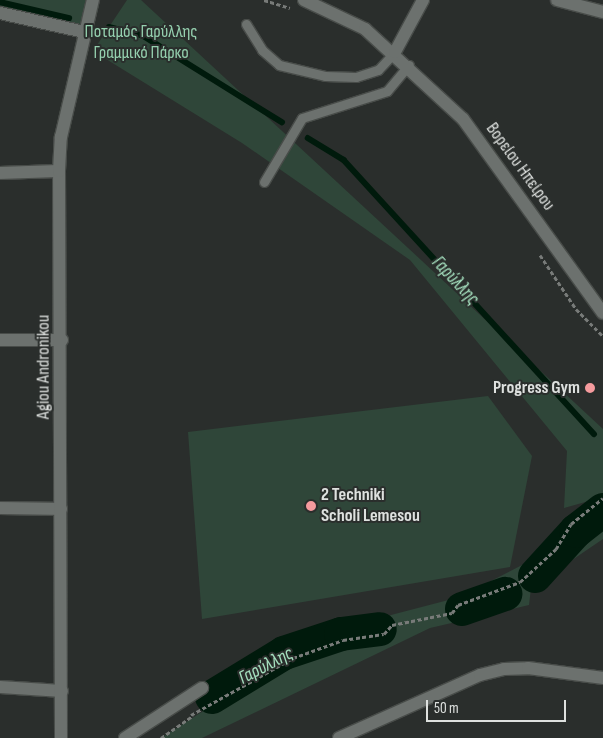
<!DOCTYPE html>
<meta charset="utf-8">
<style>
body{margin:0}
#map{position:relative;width:603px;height:738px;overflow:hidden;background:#2a2e2c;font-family:"Sofia Sans Condensed",sans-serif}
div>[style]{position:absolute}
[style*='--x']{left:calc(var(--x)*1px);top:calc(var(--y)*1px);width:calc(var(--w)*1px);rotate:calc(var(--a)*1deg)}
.green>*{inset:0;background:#2f4639}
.stream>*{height:5.5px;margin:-2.75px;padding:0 2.75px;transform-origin:2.75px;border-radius:2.75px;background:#001a0c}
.river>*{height:34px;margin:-17px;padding:0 17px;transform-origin:17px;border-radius:17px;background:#001a0c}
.path>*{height:3px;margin-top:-1.5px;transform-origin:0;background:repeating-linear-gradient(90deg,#787b79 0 4px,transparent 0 6.5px)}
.roads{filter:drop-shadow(1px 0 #484c49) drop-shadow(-1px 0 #484c49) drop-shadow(0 1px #484c49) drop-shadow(0 -1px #484c49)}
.lane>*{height:9px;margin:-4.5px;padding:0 4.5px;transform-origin:4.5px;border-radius:4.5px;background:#6c716e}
.street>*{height:12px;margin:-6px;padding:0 6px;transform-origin:6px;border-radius:6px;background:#6c716e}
.dots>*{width:14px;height:14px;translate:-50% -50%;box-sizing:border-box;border:2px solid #2a2e2c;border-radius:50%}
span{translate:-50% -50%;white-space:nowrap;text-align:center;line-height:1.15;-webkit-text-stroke:4px #2a2e2c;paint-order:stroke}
.park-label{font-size:18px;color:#95d0af}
.street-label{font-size:18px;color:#dee1df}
.poi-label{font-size:18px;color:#dee1df;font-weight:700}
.right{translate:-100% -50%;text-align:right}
.left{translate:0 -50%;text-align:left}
.water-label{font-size:19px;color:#a5e0bf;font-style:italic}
.scale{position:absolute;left:426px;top:700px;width:140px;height:22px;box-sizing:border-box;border:2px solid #dee1df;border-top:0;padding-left:6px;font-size:15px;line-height:18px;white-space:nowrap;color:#dee1df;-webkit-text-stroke:4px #2a2e2c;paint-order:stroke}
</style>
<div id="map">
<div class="green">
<i style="clip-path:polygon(0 0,86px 0,80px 28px,0 14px)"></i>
<i style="clip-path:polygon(127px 0,141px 0,603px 429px,603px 497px,564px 508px,567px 451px,410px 260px,242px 143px,93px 51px)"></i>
<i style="clip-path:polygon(488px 396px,532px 456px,510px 567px,202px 619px,188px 432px)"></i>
<i style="clip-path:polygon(603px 504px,603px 539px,531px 588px,529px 605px,430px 628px,202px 738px,161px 738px,252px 680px,391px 615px,460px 597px,559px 546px)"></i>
</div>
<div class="stream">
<i style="--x:0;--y:2;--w:71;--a:13.1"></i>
<i style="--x:109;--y:27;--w:34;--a:14"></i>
<i style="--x:142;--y:35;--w:165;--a:31.9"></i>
<i style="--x:308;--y:138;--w:42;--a:31.4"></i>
<i style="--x:344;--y:160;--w:371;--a:47.6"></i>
</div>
<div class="river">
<i style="--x:535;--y:576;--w:61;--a:-47.7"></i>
<i style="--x:576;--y:531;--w:34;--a:-38"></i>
<i style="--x:462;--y:609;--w:46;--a:-19.2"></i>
<i style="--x:212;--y:697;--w:84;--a:-31.4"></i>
<i style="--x:284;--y:653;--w:60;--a:-18.4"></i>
<i style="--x:341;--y:634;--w:39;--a:-7"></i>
</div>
<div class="path">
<i style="--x:264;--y:0;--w:27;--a:17"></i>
<i style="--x:540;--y:255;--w:65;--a:56.3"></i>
<i style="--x:576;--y:309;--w:38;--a:45"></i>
<i style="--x:191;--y:715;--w:117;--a:-29.2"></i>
<i style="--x:293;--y:658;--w:53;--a:-19.8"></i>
<i style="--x:343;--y:640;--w:41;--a:-8.3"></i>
<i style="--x:384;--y:634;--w:12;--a:-48"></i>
<i style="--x:392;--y:625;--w:61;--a:-11.3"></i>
<i style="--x:452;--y:613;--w:10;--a:-53"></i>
<i style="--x:458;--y:605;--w:66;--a:-20.4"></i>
<i style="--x:520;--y:582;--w:49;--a:-42.5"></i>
<i style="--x:556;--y:549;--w:29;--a:-59"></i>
<i style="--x:571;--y:524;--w:41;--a:-39.1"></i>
<i style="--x:161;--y:738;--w:39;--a:-35"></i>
</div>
<div class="roads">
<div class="lane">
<i style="--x:246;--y:24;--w:31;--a:58"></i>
<i style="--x:262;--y:50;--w:23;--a:41"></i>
<i style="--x:279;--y:65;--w:47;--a:13.4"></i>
<i style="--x:325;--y:76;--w:31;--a:2"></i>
<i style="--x:356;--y:77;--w:23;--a:-18"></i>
<i style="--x:378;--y:70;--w:25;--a:-47"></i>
<i style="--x:264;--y:182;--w:74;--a:-59.3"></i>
<i style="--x:302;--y:118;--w:89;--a:-17.6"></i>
<i style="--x:387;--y:91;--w:34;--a:-50"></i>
</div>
<div class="street">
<i style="--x:304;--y:0;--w:68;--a:25.4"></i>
<i style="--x:365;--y:29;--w:133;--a:42.6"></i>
<i style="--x:463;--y:119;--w:239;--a:54.2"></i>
<i style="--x:557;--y:0;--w:48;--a:14.6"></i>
<i style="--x:0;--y:13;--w:86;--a:12.7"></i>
<i style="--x:395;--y:52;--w:59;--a:-61.7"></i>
<i style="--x:0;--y:173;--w:59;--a:-1.9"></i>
<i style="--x:0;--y:340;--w:62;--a:0"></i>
<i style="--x:0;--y:508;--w:61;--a:0.9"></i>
<i style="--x:0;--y:687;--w:62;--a:3.7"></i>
<i style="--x:61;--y:738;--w:567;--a:-90.2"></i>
<i style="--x:59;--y:171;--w:34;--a:-87"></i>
<i style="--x:61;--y:137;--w:141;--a:-76.9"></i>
<i style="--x:125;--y:738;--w:92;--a:-33"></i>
<i style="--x:339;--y:738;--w:154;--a:-24.1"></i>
<i style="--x:480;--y:675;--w:25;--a:-14"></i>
<i style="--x:504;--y:669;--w:24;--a:-2"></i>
<i style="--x:528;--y:668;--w:76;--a:7.6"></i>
</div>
</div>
<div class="dots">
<i style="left:590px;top:388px;background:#f59b9e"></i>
<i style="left:311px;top:506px;background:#f59b9e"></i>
</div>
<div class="park-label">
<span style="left:141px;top:43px">Ποταμός Γαρύλλης<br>Γραμμικό Πάρκο</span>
</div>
<div class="street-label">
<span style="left:520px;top:167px;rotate:54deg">Βορείου Ηπείρου</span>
<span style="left:44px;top:367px;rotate:-90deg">Agiou Andronikou</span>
</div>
<div class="poi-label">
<span class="right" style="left:580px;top:388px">Progress Gym</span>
<span class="left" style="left:321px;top:506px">2 Techniki<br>Scholi Lemesou</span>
</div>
<div class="water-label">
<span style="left:455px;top:281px;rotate:47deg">Γαρύλλης</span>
<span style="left:266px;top:666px;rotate:-28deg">Γαρύλλης</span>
</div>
<div class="scale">50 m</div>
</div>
